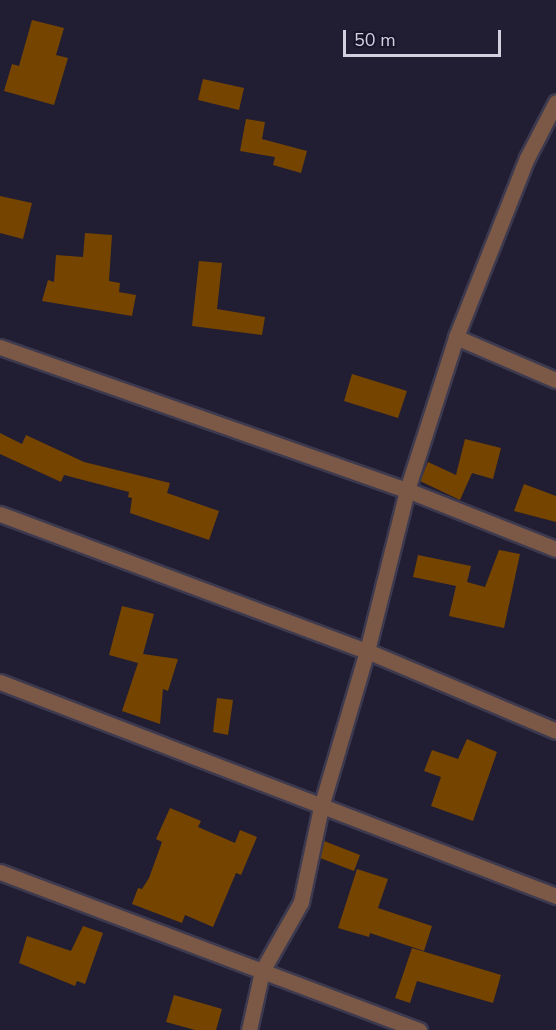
<!DOCTYPE html>
<style>
body{margin:0}
#map{position:relative;width:556px;height:1030px;overflow:hidden;background:#211d33;font-family:"Nunito Sans",sans-serif}
div>[style]{position:absolute}
[style*='--x']{left:calc(var(--x)*1px);top:calc(var(--y)*1px);width:calc(var(--w)*1px);rotate:calc(var(--a)*1deg)}
.building>*{inset:0;background:#754500}
.roads{filter:drop-shadow(2px 0 #3d3a4f) drop-shadow(-2px 0 #3d3a4f) drop-shadow(0 2px #3d3a4f) drop-shadow(0 -2px #3d3a4f)}
.minor>*{height:15px;margin:-7.5px;padding:0 7.5px;transform-origin:7.5px;border-radius:7.5px;background:#7c5846}
span{translate:-50% -50%;white-space:nowrap;text-align:center;line-height:1.15;-webkit-text-stroke:5px #181429;paint-order:stroke}
.scale{position:absolute;left:343px;top:30px;width:158px;height:27px;box-sizing:border-box;border:3px solid #d3d1e0;border-top:0;padding-left:8px;font-size:18px;line-height:21px;white-space:nowrap;color:#d3d1e0;-webkit-text-stroke:4px #181429;paint-order:stroke}
</style>
<div id="map">
<div class="building">
<i style="clip-path:polygon(32px 20px,64px 28px,56px 55px,68px 58px,54px 105px,4px 91px,12px 64px,19px 66px)"></i>
<i style="clip-path:polygon(203px 79px,244px 88px,239px 110px,198px 100px)"></i>
<i style="clip-path:polygon(246px 119px,265px 122px,262px 139px,307px 151px,301px 173px,273px 165px,275px 157px,240px 151px)"></i>
<i style="clip-path:polygon(0 196px,32px 203px,23px 239px,0 233px)"></i>
<i style="clip-path:polygon(85px 233px,112px 235px,109px 281px,120px 283px,119px 292px,136px 295px,132px 316px,42px 301px,48px 280px,54px 282px,56px 255px,83px 257px)"></i>
<i style="clip-path:polygon(199px 261px,222px 263px,217px 309px,265px 317px,262px 335px,192px 326px)"></i>
<i style="clip-path:polygon(352px 374px,407px 391px,398px 418px,344px 401px)"></i>
<i style="clip-path:polygon(0 433px,22px 444px,26px 435px,84px 462px,170px 483px,167px 493px,219px 511px,209px 540px,130px 513px,132px 498px,128px 497px,129px 492px,64px 475px,61px 482px,0 454px)"></i>
<i style="clip-path:polygon(465px 439px,501px 448px,493px 479px,472px 473px,460px 500px,420px 481px,428px 462px,456px 475px)"></i>
<i style="clip-path:polygon(524px 484px,556px 496px,556px 522px,514px 511px)"></i>
<i style="clip-path:polygon(499px 550px,520px 554px,504px 628px,449px 616px,456px 586px,413px 577px,418px 555px,471px 566px,467px 582px,485px 587px)"></i>
<i style="clip-path:polygon(122px 606px,154px 614px,143px 654px,178px 659px,168px 691px,163px 689px,160px 724px,122px 711px,138px 663px,109px 655px)"></i>
<i style="clip-path:polygon(217px 698px,233px 700px,228px 735px,213px 732px)"></i>
<i style="clip-path:polygon(467px 739px,497px 752px,473px 821px,431px 806px,441px 777px,424px 771px,432px 750px,458px 759px)"></i>
<i style="clip-path:polygon(170px 808px,201px 821px,198px 827px,235px 843px,240px 830px,257px 837px,241px 875px,236px 873px,213px 927px,185px 915px,182px 923px,132px 904px,138px 888px,142px 889px,149px 878px,162px 842px,156px 839px)"></i>
<i style="clip-path:polygon(324px 841px,360px 855px,354px 871px,320px 858px)"></i>
<i style="clip-path:polygon(357px 869px,388px 879px,378px 908px,432px 926px,424px 951px,370px 933px,369px 937px,338px 928px)"></i>
<i style="clip-path:polygon(83px 926px,103px 933px,85px 984px,77px 981px,75px 986px,19px 963px,27px 936px,71px 951px)"></i>
<i style="clip-path:polygon(412px 948px,501px 975px,493px 1003px,417px 981px,410px 1003px,395px 998px)"></i>
<i style="clip-path:polygon(174px 995px,222px 1009px,216px 1030px,195px 1030px,166px 1022px)"></i>
</div>
<div class="roads">
<div class="minor">
<i style="--x:456;--y:337;--w:109;--a:23.3"></i>
<i style="--x:0;--y:347;--w:431;--a:19.4"></i>
<i style="--x:407;--y:490;--w:161;--a:-72.2"></i>
<i style="--x:456;--y:337;--w:193;--a:-68.4"></i>
<i style="--x:527;--y:158;--w:63;--a:-62.6"></i>
<i style="--x:0;--y:514;--w:392;--a:20.5"></i>
<i style="--x:367;--y:651;--w:205;--a:22.9"></i>
<i style="--x:0;--y:682;--w:596;--a:21.05"></i>
<i style="--x:0;--y:872;--w:448;--a:20.7"></i>
<i style="--x:249;--y:1030;--w:60;--a:-77.6"></i>
<i style="--x:262;--y:971;--w:79;--a:-60.5"></i>
<i style="--x:301;--y:902;--w:97;--a:-78.1"></i>
<i style="--x:321;--y:807;--w:163;--a:-73.6"></i>
<i style="--x:367;--y:651;--w:166;--a:-76"></i>
<i style="--x:407;--y:490;--w:160;--a:21.6"></i>
</div>
</div>
<div class="scale">50 m</div>
</div>
